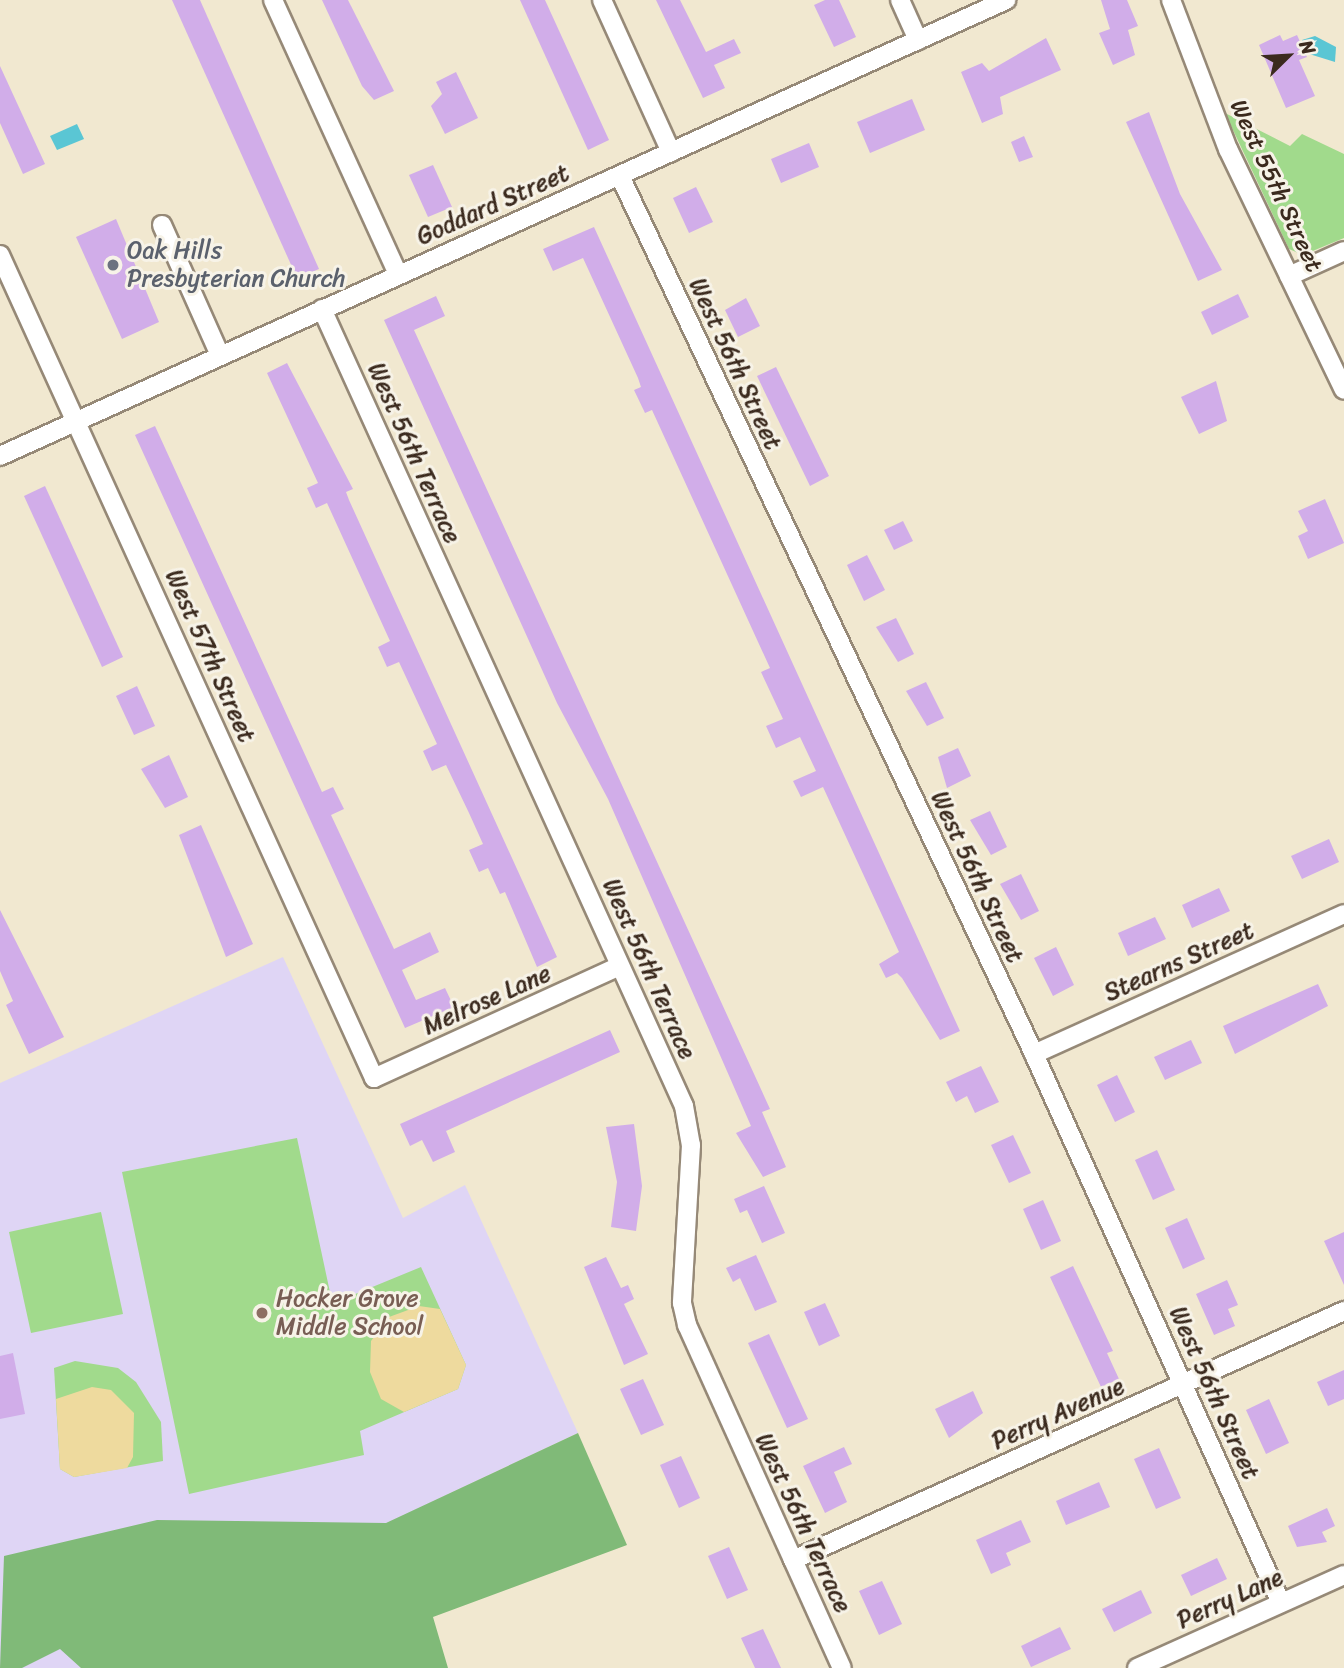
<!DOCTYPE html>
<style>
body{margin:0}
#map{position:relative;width:1344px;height:1668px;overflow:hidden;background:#f1e8d0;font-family:Sriracha,sans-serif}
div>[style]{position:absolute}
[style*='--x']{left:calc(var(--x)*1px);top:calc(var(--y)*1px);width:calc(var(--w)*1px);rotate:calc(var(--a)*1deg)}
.built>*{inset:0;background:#dfd5f5}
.green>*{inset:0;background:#a1da8c}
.forest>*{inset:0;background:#80ba78}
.sand>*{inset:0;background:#eeda9e}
.water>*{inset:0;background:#5ac6d4}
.building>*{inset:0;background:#d1ade9}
.roads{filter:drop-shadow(2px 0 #968977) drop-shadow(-2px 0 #968977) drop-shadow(0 2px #968977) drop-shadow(0 -2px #968977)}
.minor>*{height:18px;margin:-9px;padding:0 9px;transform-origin:9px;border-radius:9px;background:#fff}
.dots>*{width:19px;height:19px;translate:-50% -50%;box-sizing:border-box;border:4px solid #f7f3e8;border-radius:50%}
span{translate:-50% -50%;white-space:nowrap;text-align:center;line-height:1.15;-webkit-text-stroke:6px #f7f3e8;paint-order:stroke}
.street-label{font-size:24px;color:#3b2a1e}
.worship-label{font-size:24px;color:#5b616d}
.left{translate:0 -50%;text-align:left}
.education-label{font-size:24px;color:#785e54}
.north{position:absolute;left:1253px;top:21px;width:70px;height:70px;-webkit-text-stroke:5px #f7f3e8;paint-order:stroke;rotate:66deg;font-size:19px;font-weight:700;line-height:28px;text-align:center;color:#3b2a1e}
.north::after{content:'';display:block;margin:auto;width:24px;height:32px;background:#3b2a1e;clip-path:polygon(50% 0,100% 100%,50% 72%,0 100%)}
</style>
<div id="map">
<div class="built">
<i style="clip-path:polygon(283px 957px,403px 1218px,465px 1185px,578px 1433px,80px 1668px,0 1668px,0 1083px)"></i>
</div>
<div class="green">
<i style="clip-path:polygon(1225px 113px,1290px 146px,1302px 134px,1344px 154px,1344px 238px,1303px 255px,1289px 249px)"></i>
<i style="clip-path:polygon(297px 1138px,334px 1311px,348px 1297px,421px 1267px,466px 1365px,458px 1389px,360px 1431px,364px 1455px,189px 1494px,122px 1172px)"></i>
<i style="clip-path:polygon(101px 1212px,123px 1314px,31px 1333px,9px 1232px)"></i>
<i style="clip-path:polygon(75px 1361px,118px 1368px,136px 1382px,161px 1422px,163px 1461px,74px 1477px,60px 1469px,54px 1368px)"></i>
</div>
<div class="forest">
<i style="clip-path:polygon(578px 1433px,627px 1545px,433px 1617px,448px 1668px,81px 1668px,60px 1649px,22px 1668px,0 1668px,4px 1556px,157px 1520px,386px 1523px)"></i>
</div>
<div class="sand">
<i style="clip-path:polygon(419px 1306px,440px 1309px,466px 1365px,458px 1389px,404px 1412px,381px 1399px,370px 1372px,371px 1341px,389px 1317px)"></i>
<i style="clip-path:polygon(92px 1387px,111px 1390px,134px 1413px,133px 1457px,127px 1468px,74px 1477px,60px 1469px,56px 1399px)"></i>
</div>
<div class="water">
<i style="clip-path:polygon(1315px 36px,1336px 47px,1335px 62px,1306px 53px,1302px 40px)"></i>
<i style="clip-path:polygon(77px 124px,84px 139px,57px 150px,50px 136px)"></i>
</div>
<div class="building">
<i style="clip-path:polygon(172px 0,200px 0,319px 269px,297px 278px)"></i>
<i style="clip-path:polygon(322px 0,348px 0,394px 91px,374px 100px,362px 86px)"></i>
<i style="clip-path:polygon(520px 0,545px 0,609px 140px,588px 150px)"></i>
<i style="clip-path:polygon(656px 0,680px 0,706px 52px,734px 39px,741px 53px,714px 65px,725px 88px,703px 98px)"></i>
<i style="clip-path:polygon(825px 0,839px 0,856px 37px,834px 47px,814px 5px)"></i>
<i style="clip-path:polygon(1101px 0,1127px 0,1138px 26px,1128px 30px,1135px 55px,1113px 65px,1099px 33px,1110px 29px)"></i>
<i style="clip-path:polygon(1280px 35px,1283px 41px,1297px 35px,1307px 57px,1299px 60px,1315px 96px,1286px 108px,1259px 45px)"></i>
<i style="clip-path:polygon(1046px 38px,1061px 70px,1000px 97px,1003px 114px,982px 123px,961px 72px,982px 63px,989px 71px)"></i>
<i style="clip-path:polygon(0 66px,45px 164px,23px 174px,0 123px)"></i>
<i style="clip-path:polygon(456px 72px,478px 118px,445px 134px,431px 106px,442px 94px,436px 82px)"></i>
<i style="clip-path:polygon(912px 99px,925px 130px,870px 153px,857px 122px)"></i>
<i style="clip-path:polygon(1149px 112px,1180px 194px,1222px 270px,1198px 281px,1126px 122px)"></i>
<i style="clip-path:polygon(1024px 136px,1033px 157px,1019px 162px,1011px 142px)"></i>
<i style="clip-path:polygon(809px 143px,819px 167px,781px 183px,771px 159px)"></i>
<i style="clip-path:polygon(433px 165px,452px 207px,428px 217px,409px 175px)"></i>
<i style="clip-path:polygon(696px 187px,713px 222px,689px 233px,673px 198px)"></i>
<i style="clip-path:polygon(116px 219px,159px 322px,122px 339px,76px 237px)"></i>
<i style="clip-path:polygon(594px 227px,960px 1031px,940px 1040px,902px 978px,897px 973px,886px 978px,879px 964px,899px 952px,823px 787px,801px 797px,793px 781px,816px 771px,800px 737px,776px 748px,766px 726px,783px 719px,761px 672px,770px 668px,652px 410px,645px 413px,634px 390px,641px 387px,638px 378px,583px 258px,553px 271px,543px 249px)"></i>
<i style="clip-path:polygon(1238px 294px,1249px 317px,1212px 335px,1201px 312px)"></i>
<i style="clip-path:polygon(436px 296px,445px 316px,414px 330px,770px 1109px,762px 1112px,786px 1167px,763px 1177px,736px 1133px,751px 1126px,608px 799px,557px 703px,384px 320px)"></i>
<i style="clip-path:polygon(746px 298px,760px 326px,738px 337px,725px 310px)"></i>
<i style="clip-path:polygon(287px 363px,353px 489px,346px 492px,349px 500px,557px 957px,537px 967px,505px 892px,500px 894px,488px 868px,479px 872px,469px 850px,483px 844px,469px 813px,446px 765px,432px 771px,423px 751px,437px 744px,399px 662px,387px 667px,378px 647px,390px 641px,327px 503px,316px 508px,307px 488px,318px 483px,267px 373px)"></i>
<i style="clip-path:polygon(776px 367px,829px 476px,810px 486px,757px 376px)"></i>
<i style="clip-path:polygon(1216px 381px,1227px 421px,1199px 434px,1181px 397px)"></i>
<i style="clip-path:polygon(155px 426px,322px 792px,333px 787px,344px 809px,331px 815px,394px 949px,430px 932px,439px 952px,402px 970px,416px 1000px,445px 988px,454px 1007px,405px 1028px,135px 435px)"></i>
<i style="clip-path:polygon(45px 486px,123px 657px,102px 667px,24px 496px)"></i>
<i style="clip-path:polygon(1325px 499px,1344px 543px,1308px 559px,1298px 536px,1308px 531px,1298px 511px)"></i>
<i style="clip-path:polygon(903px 521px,913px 541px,894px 550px,884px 530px)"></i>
<i style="clip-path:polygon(867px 555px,885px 590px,864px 601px,847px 565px)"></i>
<i style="clip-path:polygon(896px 618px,914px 654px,898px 662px,876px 627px)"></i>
<i style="clip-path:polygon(926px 682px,944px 718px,927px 726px,906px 691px)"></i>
<i style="clip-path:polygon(137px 686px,155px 726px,134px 735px,116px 696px)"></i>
<i style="clip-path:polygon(958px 748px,971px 776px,947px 788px,938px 757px)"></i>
<i style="clip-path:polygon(169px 755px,188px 797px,165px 808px,141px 769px)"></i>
<i style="clip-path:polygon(990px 811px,1007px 847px,991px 855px,970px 820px)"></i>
<i style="clip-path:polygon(201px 825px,253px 944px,226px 957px,179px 835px)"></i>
<i style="clip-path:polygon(1329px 839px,1339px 862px,1302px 879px,1291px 856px)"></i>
<i style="clip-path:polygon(1021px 874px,1039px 911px,1021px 920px,1000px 884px)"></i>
<i style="clip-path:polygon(1219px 888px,1230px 911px,1192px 928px,1182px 905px)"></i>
<i style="clip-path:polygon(0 910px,64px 1037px,29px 1054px,6px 1005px,13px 1001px,0 971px)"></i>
<i style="clip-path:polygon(1155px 917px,1166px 939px,1128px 956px,1118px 933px)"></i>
<i style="clip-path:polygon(1056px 947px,1074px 985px,1053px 996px,1034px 958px)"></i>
<i style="clip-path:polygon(1318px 984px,1328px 1006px,1235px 1054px,1223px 1026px)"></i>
<i style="clip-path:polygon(610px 1030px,620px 1052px,446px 1131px,455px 1152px,433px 1162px,422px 1140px,410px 1146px,400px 1124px)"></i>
<i style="clip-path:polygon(1191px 1040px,1202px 1063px,1165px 1080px,1154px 1057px)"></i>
<i style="clip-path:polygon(981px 1066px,999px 1102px,975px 1113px,967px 1096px,956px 1102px,946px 1082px)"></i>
<i style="clip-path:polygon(1117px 1075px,1135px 1112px,1115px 1122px,1097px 1085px)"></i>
<i style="clip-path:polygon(634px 1124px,642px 1186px,636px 1231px,611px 1227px,617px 1182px,606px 1127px)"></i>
<i style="clip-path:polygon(1013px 1135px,1031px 1173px,1009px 1183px,991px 1145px)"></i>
<i style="clip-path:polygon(1157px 1150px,1175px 1190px,1153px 1200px,1135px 1160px)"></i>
<i style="clip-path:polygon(764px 1186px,785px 1233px,762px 1243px,747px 1210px,740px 1213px,734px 1199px)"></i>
<i style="clip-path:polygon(1043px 1200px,1061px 1241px,1041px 1250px,1023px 1209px)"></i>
<i style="clip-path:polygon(1187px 1218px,1205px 1259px,1183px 1269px,1165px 1228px)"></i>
<i style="clip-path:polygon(1344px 1232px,1344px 1285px,1324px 1241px)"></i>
<i style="clip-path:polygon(756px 1255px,777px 1302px,755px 1311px,740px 1278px,733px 1282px,726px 1268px)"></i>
<i style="clip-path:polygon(606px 1257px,621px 1288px,628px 1285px,634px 1299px,624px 1304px,648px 1354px,624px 1365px,584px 1267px)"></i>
<i style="clip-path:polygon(1073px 1266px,1113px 1351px,1107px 1353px,1119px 1379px,1101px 1387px,1050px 1277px)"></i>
<i style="clip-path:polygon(1227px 1280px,1238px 1305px,1228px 1309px,1235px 1326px,1214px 1335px,1196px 1294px)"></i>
<i style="clip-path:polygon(825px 1303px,840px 1336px,819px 1346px,804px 1312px)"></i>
<i style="clip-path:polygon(769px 1334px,808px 1419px,787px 1428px,748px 1343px)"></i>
<i style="clip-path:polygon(13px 1353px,25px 1414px,0 1419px,0 1356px)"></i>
<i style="clip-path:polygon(1344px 1370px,1344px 1399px,1328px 1406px,1317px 1382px)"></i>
<i style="clip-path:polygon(643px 1379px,664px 1425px,641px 1435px,620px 1389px)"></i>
<i style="clip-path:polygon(973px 1391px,983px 1413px,949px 1438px,935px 1409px)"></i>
<i style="clip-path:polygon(1269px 1399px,1289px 1443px,1266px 1454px,1246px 1410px)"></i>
<i style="clip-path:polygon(844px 1447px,852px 1464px,834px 1472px,847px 1502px,825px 1513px,803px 1466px)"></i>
<i style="clip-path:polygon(1159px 1448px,1181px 1498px,1156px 1509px,1134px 1459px)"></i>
<i style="clip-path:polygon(681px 1456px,700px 1498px,679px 1508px,660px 1465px)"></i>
<i style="clip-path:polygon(1099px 1482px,1110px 1507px,1066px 1525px,1056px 1501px)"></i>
<i style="clip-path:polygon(1327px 1508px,1335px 1526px,1322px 1532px,1327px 1542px,1297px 1547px,1288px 1526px)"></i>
<i style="clip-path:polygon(1021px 1520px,1031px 1542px,1006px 1553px,1011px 1565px,991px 1574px,976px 1540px)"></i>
<i style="clip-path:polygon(729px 1547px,748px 1590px,727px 1599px,708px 1556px)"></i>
<i style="clip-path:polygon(1217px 1558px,1227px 1579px,1191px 1596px,1181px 1575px)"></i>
<i style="clip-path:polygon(882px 1581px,902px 1624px,879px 1635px,859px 1591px)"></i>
<i style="clip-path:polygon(1141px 1590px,1152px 1613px,1114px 1632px,1102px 1609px)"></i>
<i style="clip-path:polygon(1060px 1627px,1071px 1649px,1031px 1667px,1021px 1646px)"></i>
<i style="clip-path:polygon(763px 1629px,781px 1668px,755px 1668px,741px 1638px)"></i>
</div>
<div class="roads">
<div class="minor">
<i style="--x:273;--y:0;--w:301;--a:65.5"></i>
<i style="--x:602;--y:0;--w:167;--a:65.6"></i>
<i style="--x:900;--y:0;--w:44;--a:65.8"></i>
<i style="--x:1171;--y:0;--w:160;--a:69.1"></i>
<i style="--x:1228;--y:149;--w:267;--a:64.3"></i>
<i style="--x:620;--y:176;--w:971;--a:64.75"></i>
<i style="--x:1034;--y:1054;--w:602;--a:65.78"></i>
<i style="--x:162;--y:225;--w:142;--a:66"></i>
<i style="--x:0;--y:255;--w:904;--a:65.56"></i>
<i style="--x:374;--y:1078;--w:270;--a:-24.5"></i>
<i style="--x:1289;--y:276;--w:60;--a:-24.4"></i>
<i style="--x:322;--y:309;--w:875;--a:65.57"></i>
<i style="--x:684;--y:1106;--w:40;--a:80"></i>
<i style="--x:691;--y:1145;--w:158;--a:93.3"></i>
<i style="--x:682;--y:1303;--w:23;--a:77"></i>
<i style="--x:687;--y:1325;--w:376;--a:65.7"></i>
<i style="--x:0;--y:456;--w:1105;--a:-24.38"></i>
<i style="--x:1034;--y:1054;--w:340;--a:-24.3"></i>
<i style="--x:793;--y:1560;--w:605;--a:-24.32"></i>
<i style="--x:1137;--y:1668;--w:227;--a:-24.2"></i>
</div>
</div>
<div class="dots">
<i style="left:113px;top:265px;background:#6b7280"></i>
<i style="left:262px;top:1313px;background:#8d6e63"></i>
</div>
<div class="street-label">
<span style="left:1276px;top:186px;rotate:65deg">West 55th Street</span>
<span style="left:493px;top:205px;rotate:-24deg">Goddard Street</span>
<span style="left:735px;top:364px;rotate:65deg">West 56th Street</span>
<span style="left:414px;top:453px;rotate:66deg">West 56th Terrace</span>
<span style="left:210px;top:656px;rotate:66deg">West 57th Street</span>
<span style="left:977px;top:877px;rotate:65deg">West 56th Street</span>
<span style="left:1179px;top:962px;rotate:-24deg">Stearns Street</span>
<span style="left:649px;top:969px;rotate:66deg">West 56th Terrace</span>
<span style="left:487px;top:1000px;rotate:-24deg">Melrose Lane</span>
<span style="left:1214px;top:1393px;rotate:66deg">West 56th Street</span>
<span style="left:1058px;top:1414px;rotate:-24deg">Perry Avenue</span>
<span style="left:803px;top:1523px;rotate:65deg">West 56th Terrace</span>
<span style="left:1230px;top:1599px;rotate:-24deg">Perry Lane</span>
</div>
<div class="worship-label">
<span class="left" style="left:127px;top:265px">Oak Hills<br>Presbyterian Church</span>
</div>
<div class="education-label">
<span class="left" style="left:276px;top:1313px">Hocker Grove<br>Middle School</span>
</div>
<div class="north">N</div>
</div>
